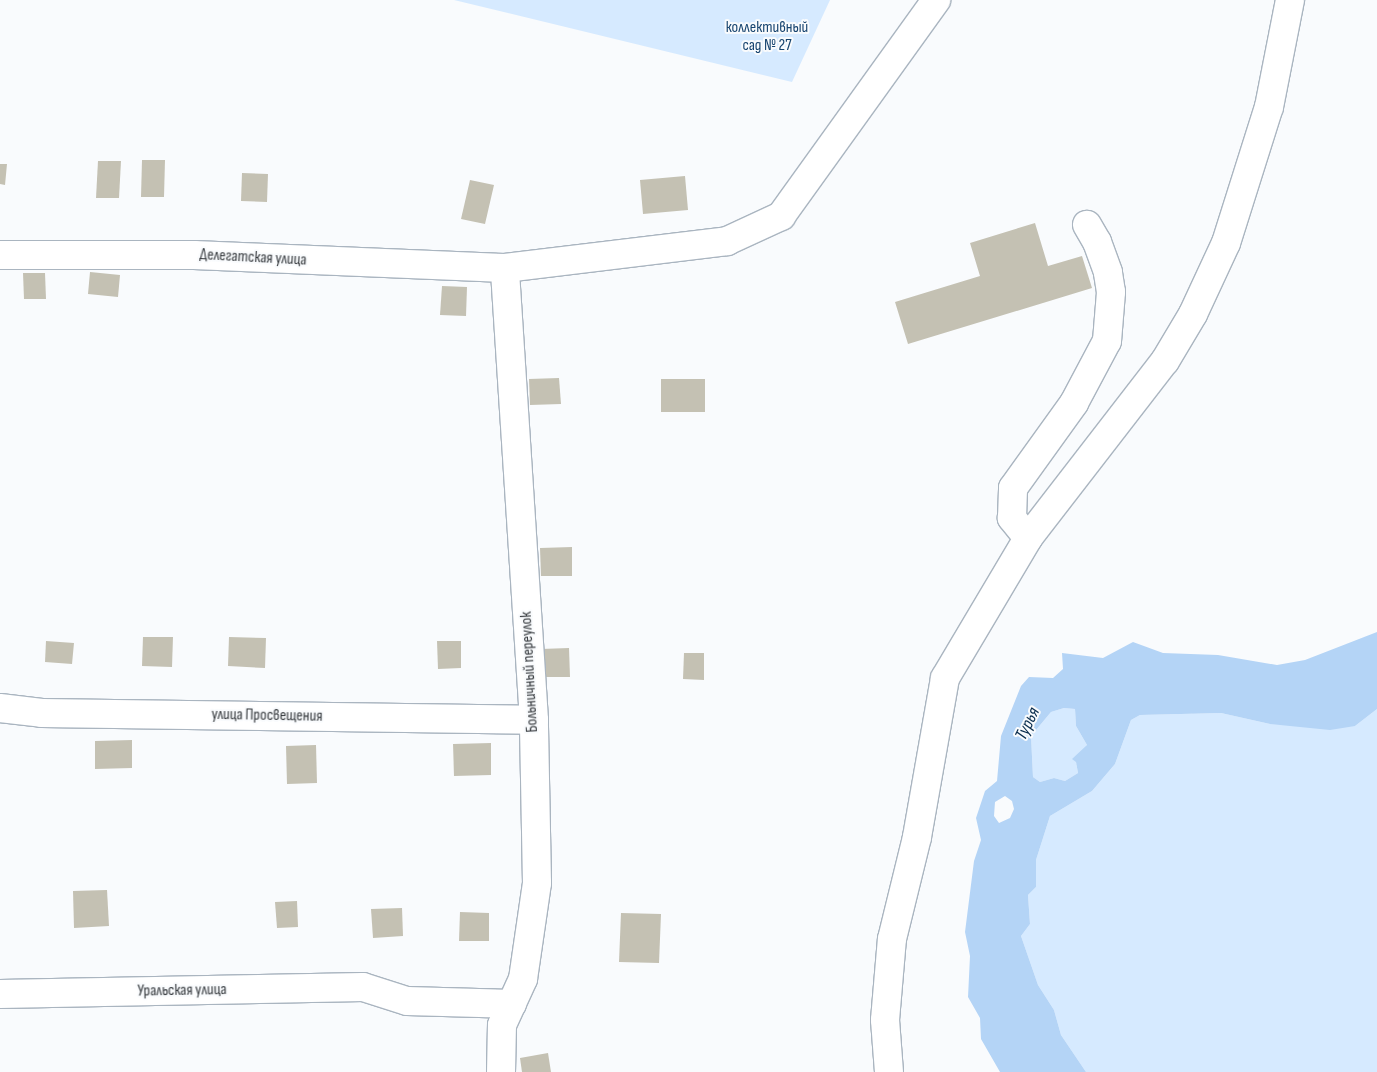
<!DOCTYPE html>
<meta charset="utf-8">
<style>
body{margin:0}
#map{position:relative;width:1377px;height:1072px;overflow:hidden;background:#f9fbfd;font-family:"Sofia Sans Condensed",sans-serif}
div>[style]{position:absolute}
[style*='--x']{left:calc(var(--x)*1px);top:calc(var(--y)*1px);width:calc(var(--w)*1px);rotate:calc(var(--a)*1deg)}
.green>*{inset:0;background:#d6eaff}
.water>*{inset:0;background:#b4d4f6}
.building>*{inset:0;background:#c4c1b3}
.roads{filter:drop-shadow(1px 0 #aab5c0) drop-shadow(-1px 0 #aab5c0) drop-shadow(0 1px #aab5c0) drop-shadow(0 -1px #aab5c0)}
.minor>*{height:28px;margin:-14px;padding:0 14px;transform-origin:14px;border-radius:14px;background:#fff}
span{translate:-50% -50%;white-space:nowrap;text-align:center;line-height:1.15;-webkit-text-stroke:4px #f9fbfd;paint-order:stroke}
.park-label{font-size:16px;color:#17446f}
.street-label{font-size:16px;color:#34383c}
.water-label{font-size:18px;color:#0a2d4d;font-style:italic}
</style>
<div id="map">
<div class="green">
<i style="clip-path:polygon(454px 0,830px 0,792px 82px)"></i>
<i style="clip-path:polygon(1064px 708px,1075px 709px,1076px 726px,1087px 745px,1076px 762px,1078px 773px,1065px 781px,1054px 778px,1040px 782px,1033px 777px,1031px 736px,1051px 712px)"></i>
<i style="clip-path:polygon(1377px 709px,1377px 1072px,1086px 1072px,1061px 1035px,1054px 1010px,1038px 985px,1021px 936px,1030px 924px,1028px 895px,1036px 887px,1036px 860px,1050px 816px,1092px 791px,1115px 764px,1131px 720px,1140px 715px,1221px 713px,1270px 724px,1355px 726px)"></i>
</div>
<div class="water">
<i style="clip-path:polygon(evenodd,1377px 632px,1377px 709px,1355px 726px,1330px 730px,1270px 724px,1221px 713px,1140px 715px,1131px 720px,1115px 764px,1092px 791px,1050px 816px,1036px 860px,1036px 887px,1028px 895px,1030px 924px,1021px 936px,1038px 985px,1054px 1010px,1061px 1035px,1086px 1072px,1000px 1072px,981px 1039px,980px 1018px,968px 997px,970px 956px,965px 932px,974px 861px,981px 840px,976px 818px,985px 791px,997px 781px,1001px 736px,1021px 686px,1029px 677px,1053px 678px,1063px 669px,1062px 653px,1103px 658px,1133px 642px,1163px 653px,1218px 655px,1277px 665px,1305px 660px,1377px 632px,1064px 708px,1075px 709px,1076px 726px,1087px 745px,1072px 759px,1076px 762px,1078px 773px,1065px 781px,1054px 778px,1040px 782px,1033px 777px,1031px 736px,1051px 712px,1064px 708px,1377px 632px,1005px 796px,1012px 801px,1014px 809px,1010px 818px,999px 823px,994px 816px,995px 802px,1005px 796px)"></i>
</div>
<div class="building">
<i style="clip-path:polygon(142px 160px,165px 160px,164px 197px,141px 197px)"></i>
<i style="clip-path:polygon(98px 161px,121px 161px,119px 198px,96px 198px)"></i>
<i style="clip-path:polygon(0 164px,7px 164px,5px 185px,0 184px)"></i>
<i style="clip-path:polygon(242px 173px,268px 174px,267px 202px,241px 201px)"></i>
<i style="clip-path:polygon(685px 176px,688px 210px,643px 214px,640px 180px)"></i>
<i style="clip-path:polygon(470px 180px,494px 185px,485px 224px,461px 219px)"></i>
<i style="clip-path:polygon(1035px 223px,1048px 266px,1082px 256px,1092px 288px,908px 344px,895px 302px,980px 276px,970px 243px)"></i>
<i style="clip-path:polygon(90px 272px,120px 275px,118px 297px,88px 294px)"></i>
<i style="clip-path:polygon(23px 273px,45px 273px,46px 299px,24px 299px)"></i>
<i style="clip-path:polygon(442px 286px,467px 287px,466px 316px,440px 315px)"></i>
<i style="clip-path:polygon(559px 378px,561px 404px,530px 405px,529px 379px)"></i>
<i style="clip-path:polygon(661px 379px,705px 379px,705px 412px,661px 412px)"></i>
<i style="clip-path:polygon(572px 547px,572px 576px,541px 576px,540px 548px)"></i>
<i style="clip-path:polygon(143px 637px,173px 637px,172px 667px,142px 666px)"></i>
<i style="clip-path:polygon(229px 637px,266px 638px,265px 668px,228px 666px)"></i>
<i style="clip-path:polygon(46px 641px,74px 643px,72px 664px,45px 662px)"></i>
<i style="clip-path:polygon(437px 641px,461px 641px,461px 668px,438px 669px)"></i>
<i style="clip-path:polygon(569px 648px,570px 677px,542px 677px,541px 649px)"></i>
<i style="clip-path:polygon(684px 653px,704px 653px,704px 680px,683px 679px)"></i>
<i style="clip-path:polygon(132px 740px,132px 768px,95px 769px,95px 741px)"></i>
<i style="clip-path:polygon(491px 743px,491px 775px,454px 776px,453px 744px)"></i>
<i style="clip-path:polygon(316px 745px,317px 783px,287px 784px,286px 746px)"></i>
<i style="clip-path:polygon(107px 890px,109px 926px,74px 928px,73px 891px)"></i>
<i style="clip-path:polygon(297px 901px,298px 927px,277px 928px,275px 902px)"></i>
<i style="clip-path:polygon(402px 908px,403px 936px,373px 938px,371px 909px)"></i>
<i style="clip-path:polygon(460px 912px,489px 913px,489px 941px,459px 941px)"></i>
<i style="clip-path:polygon(621px 913px,661px 914px,659px 963px,619px 962px)"></i>
<i style="clip-path:polygon(548px 1053px,551px 1072px,522px 1072px,520px 1058px)"></i>
</div>
<div class="roads">
<div class="minor">
<i style="--x:0;--y:255;--w:194;--a:0"></i>
<i style="--x:194;--y:255;--w:311;--a:2.4"></i>
<i style="--x:505;--y:268;--w:224;--a:-6.9"></i>
<i style="--x:727;--y:241;--w:60;--a:-24.8"></i>
<i style="--x:781;--y:216;--w:266;--a:-54.3"></i>
<i style="--x:1028;--y:538;--w:26;--a:-129"></i>
<i style="--x:1012;--y:518;--w:30;--a:-88"></i>
<i style="--x:1013;--y:488;--w:105;--a:-54.3"></i>
<i style="--x:1074;--y:403;--w:70;--a:-62"></i>
<i style="--x:1107;--y:341;--w:49;--a:-85.3"></i>
<i style="--x:1111;--y:292;--w:20;--a:-99"></i>
<i style="--x:1108;--y:272;--w:32;--a:-110"></i>
<i style="--x:1097;--y:242;--w:20;--a:-120"></i>
<i style="--x:0;--y:708;--w:42;--a:6.8"></i>
<i style="--x:42;--y:713;--w:492;--a:0.8"></i>
<i style="--x:0;--y:994;--w:363;--a:-1.1"></i>
<i style="--x:363;--y:987;--w:46;--a:17.7"></i>
<i style="--x:407;--y:1001;--w:105;--a:1.6"></i>
<i style="--x:501;--y:1072;--w:47;--a:-88.8"></i>
<i style="--x:502;--y:1025;--w:51;--a:-65.5"></i>
<i style="--x:523;--y:979;--w:97;--a:-81.7"></i>
<i style="--x:537;--y:883;--w:163;--a:-91.1"></i>
<i style="--x:534;--y:720;--w:453;--a:-93.7"></i>
<i style="--x:889;--y:1072;--w:52;--a:-94.4"></i>
<i style="--x:885;--y:1020;--w:81;--a:-85.1"></i>
<i style="--x:892;--y:939;--w:105;--a:-76.2"></i>
<i style="--x:917;--y:837;--w:161;--a:-80"></i>
<i style="--x:945;--y:678;--w:163;--a:-59.3"></i>
<i style="--x:1028;--y:538;--w:224;--a:-52.3"></i>
<i style="--x:1165;--y:361;--w:55;--a:-59.2"></i>
<i style="--x:1193;--y:314;--w:78;--a:-65.1"></i>
<i style="--x:1226;--y:243;--w:143;--a:-72.5"></i>
<i style="--x:1269;--y:107;--w:109;--a:-78.9"></i>
</div>
</div>
<div class="park-label">
<span style="left:767px;top:37px">коллективный<br>сад № 27</span>
</div>
<div class="street-label">
<span style="left:253px;top:258px;rotate:3deg">Делегатская улица</span>
<span style="left:530px;top:672px;rotate:-93deg">Больничный переулок</span>
<span style="left:267px;top:716px;rotate:1deg">улица Просвещения</span>
<span style="left:182px;top:991px;rotate:-1deg">Уральская улица</span>
</div>
<div class="water-label">
<span style="left:1028px;top:724px;rotate:-64deg">Турья</span>
</div>
</div>
